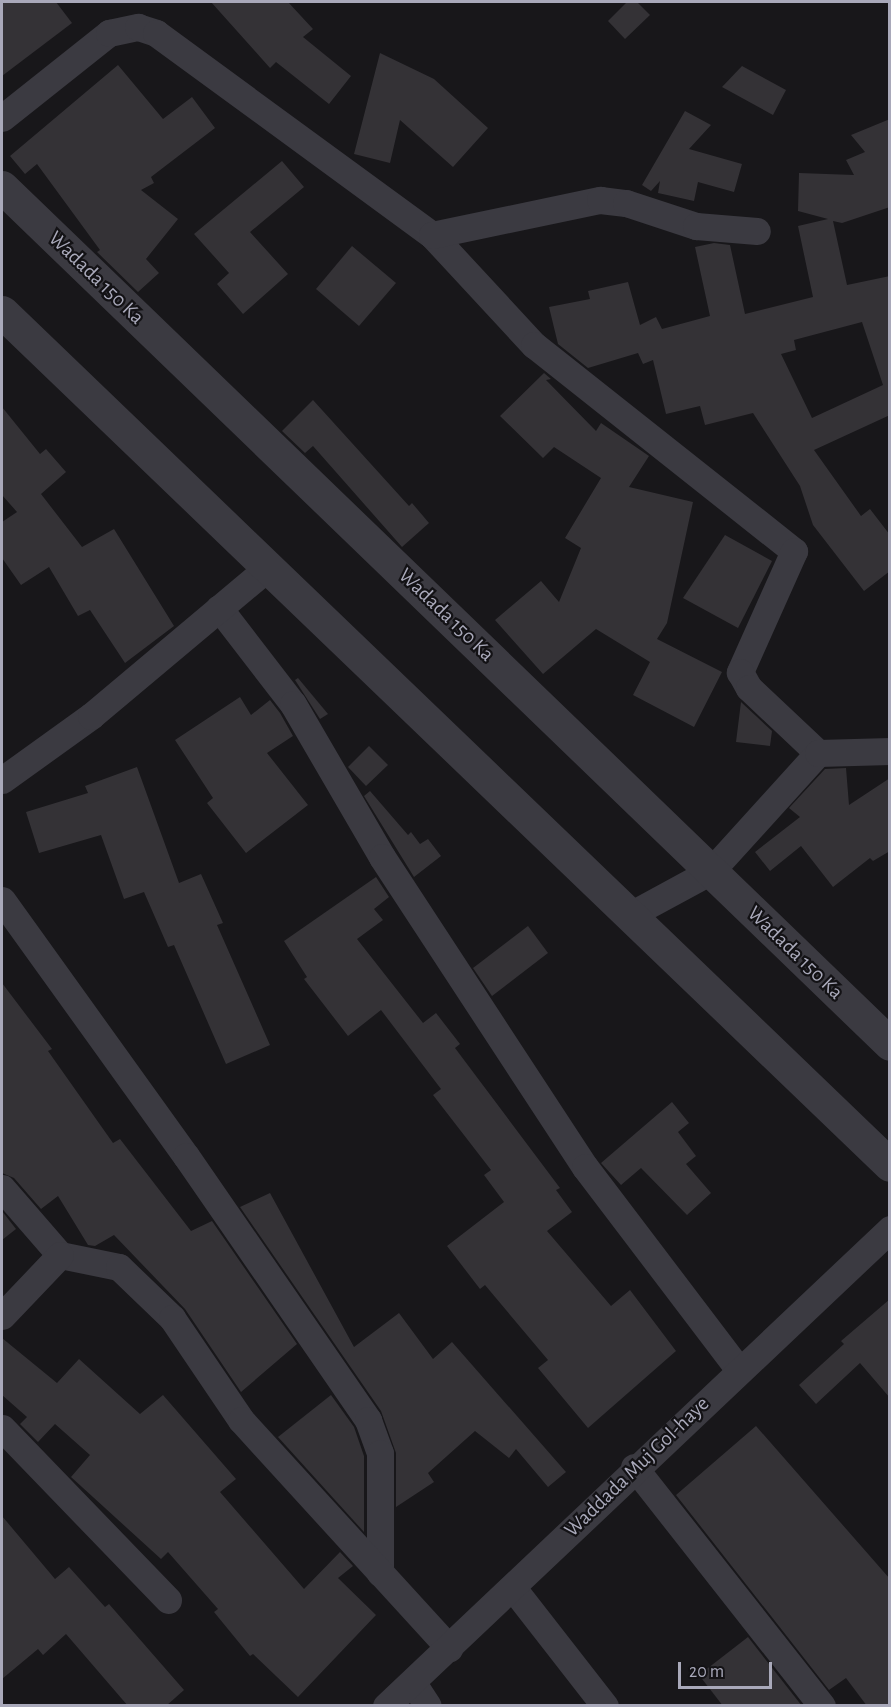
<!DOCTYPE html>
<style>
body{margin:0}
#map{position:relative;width:891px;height:1707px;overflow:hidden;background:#18171a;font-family:"Alegreya Sans",sans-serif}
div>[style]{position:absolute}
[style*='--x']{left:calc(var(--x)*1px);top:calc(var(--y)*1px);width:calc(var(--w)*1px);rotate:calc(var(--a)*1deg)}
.building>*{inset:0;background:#343236}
.minor>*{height:27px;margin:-13.5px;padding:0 13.5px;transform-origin:13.5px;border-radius:13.5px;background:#3b3a41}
.tertiary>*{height:33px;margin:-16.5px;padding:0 16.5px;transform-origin:16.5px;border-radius:16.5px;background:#3b3a41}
span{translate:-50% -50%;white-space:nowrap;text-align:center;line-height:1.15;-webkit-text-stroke:4.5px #131215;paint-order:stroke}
.street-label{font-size:21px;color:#a9a9ba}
.frame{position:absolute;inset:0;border:3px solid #a9a9ba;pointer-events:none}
.scale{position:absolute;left:678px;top:1662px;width:94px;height:27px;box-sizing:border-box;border:3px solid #a9a9ba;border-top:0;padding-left:8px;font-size:18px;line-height:21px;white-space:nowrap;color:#a9a9ba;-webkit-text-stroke:4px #131215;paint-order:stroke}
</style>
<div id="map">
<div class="building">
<i style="clip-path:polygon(2px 2px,56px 2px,72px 23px,2px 76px)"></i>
<i style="clip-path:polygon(211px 2px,288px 2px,313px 29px,303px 37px,351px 76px,329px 104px,276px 62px,270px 68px)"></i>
<i style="clip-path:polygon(627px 2px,637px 2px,650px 15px,625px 39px,608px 21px)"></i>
<i style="clip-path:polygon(380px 53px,434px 79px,488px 128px,453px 167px,400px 120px,390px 163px,354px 154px)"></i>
<i style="clip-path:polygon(118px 65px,163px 119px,192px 97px,215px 128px,151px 177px,154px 183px,141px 190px,178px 219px,146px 259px,159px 273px,138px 292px,97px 252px,100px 250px,37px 164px,25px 174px,10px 156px)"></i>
<i style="clip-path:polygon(742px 66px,786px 90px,773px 115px,722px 87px)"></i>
<i style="clip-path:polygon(685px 111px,711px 125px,689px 149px,742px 164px,734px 192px,698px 182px,694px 201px,658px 193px,660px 181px,651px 191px,642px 185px)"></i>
<i style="clip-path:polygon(evenodd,890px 119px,890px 207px,842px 223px,833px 221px,847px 285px,890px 276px,890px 415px,814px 450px,861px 516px,870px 509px,890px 535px,890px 571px,864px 591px,813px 525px,800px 486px,753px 413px,705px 425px,700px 406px,666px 414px,653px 360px,643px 364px,638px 353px,588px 368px,558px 344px,549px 307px,590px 299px,588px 291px,628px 282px,640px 325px,656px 317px,662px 329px,710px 316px,695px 247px,714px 243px,730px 245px,745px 314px,813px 297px,798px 226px,828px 219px,798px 211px,799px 173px,854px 175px,846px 160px,865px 152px,851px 135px,890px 119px,862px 322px,883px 385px,812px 418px,781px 354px,796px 350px,794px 340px,862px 322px)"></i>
<i style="clip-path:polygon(282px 161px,304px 187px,250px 232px,288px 274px,243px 314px,217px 284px,229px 273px,194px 234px)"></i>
<i style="clip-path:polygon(352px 246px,396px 283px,359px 326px,316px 289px)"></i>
<i style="clip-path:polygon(544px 373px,551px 379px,546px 380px,596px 431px,601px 423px,649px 456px,629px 487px,693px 502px,667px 623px,657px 639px,722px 672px,694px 727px,633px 695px,650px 662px,596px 629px,543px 674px,495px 620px,541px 581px,559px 602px,581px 548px,565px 538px,601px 478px,554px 447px,543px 458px,500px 416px)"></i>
<i style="clip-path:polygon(313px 400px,409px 506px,412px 503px,429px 523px,402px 547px,313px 446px,305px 453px,282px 431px)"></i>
<i style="clip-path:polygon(2px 407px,40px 454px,46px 449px,66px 472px,41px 494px,82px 547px,114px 529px,174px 626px,125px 663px,90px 610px,78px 616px,49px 567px,21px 585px,2px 558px,2px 522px,17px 512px,2px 495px)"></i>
<i style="clip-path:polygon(725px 535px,772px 561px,738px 628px,683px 598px)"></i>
<i style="clip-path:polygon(298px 678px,328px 714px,320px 719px,295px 680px)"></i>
<i style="clip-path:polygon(240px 697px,251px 715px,270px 700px,280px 713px,293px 736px,267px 753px,308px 805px,246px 853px,207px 803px,213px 798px,175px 740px)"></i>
<i style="clip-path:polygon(741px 702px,772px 731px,770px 746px,736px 742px)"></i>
<i style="clip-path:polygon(369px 746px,388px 765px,366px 786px,348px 767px)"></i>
<i style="clip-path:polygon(137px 767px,179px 883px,201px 874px,223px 923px,217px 925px,270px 1045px,226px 1064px,174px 945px,168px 947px,144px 892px,124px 899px,101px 835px,39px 853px,26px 812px,88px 793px,85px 786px)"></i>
<i style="clip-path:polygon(846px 768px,849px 805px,890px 778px,890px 851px,873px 861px,870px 858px,833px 887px,801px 846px,770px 871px,755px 852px,800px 817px,789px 808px,825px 769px)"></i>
<i style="clip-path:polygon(370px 791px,408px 835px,411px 832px,420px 844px,428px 839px,441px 856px,414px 877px,364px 796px)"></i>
<i style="clip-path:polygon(376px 877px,389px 897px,374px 909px,383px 920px,357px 939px,423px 1023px,436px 1013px,460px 1044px,455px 1048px,560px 1188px,556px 1190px,572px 1212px,547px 1231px,611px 1306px,630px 1290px,676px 1351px,588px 1428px,538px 1368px,548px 1360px,485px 1285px,480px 1289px,447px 1246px,504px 1202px,484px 1175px,491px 1170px,433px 1095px,441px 1089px,381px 1010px,348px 1036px,304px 979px,307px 977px,284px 941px)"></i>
<i style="clip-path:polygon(528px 926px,548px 953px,492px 996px,473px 968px)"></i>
<i style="clip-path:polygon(2px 983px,52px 1049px,48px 1051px,113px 1143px,120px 1139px,191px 1231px,212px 1221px,297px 1344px,241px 1392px,185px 1309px,114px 1235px,95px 1246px,88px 1245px,58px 1196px,41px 1209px,14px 1178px,2px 1173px)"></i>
<i style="clip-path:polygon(672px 1102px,689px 1123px,678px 1132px,696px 1156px,686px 1164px,711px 1193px,687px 1215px,641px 1168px,621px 1185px,601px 1163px)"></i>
<i style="clip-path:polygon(270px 1193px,354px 1347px,399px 1313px,433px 1359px,452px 1342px,566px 1472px,548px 1487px,516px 1449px,509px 1458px,475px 1431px,428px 1473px,434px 1482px,396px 1507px,396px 1453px,381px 1411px,240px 1207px)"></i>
<i style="clip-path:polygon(2px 1211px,16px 1229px,2px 1240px)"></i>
<i style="clip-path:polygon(890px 1299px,890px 1398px,860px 1363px,816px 1404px,799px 1385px,844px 1344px,841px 1341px)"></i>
<i style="clip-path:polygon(2px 1338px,57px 1383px,79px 1359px,140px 1414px,163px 1395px,236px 1479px,220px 1492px,304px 1589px,340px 1552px,353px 1566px,338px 1578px,376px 1615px,298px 1697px,253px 1654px,250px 1656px,214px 1612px,218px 1609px,168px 1552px,161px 1559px,71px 1477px,90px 1455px,55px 1424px,38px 1442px,20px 1424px,27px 1417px,2px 1395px)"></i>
<i style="clip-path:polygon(331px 1395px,354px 1427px,364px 1456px,364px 1532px,278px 1437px)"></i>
<i style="clip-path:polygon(756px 1426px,890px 1579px,890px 1706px,867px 1706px,846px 1678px,829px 1690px,676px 1495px)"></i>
<i style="clip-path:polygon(2px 1516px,55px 1579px,69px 1567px,105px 1607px,109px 1604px,184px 1690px,166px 1706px,128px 1706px,66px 1634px,43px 1655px,38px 1649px,2px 1679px)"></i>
<i style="clip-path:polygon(748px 1637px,802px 1706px,723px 1706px,699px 1675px)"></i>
</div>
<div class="minor">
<i style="--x:2;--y:118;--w:137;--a:-38.5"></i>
<i style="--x:109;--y:33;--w:30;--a:-12"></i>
<i style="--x:138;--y:27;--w:19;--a:18"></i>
<i style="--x:156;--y:33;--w:342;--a:36.2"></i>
<i style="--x:432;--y:235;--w:150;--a:47.2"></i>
<i style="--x:534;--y:345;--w:332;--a:38.4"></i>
<i style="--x:794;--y:551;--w:133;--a:114.1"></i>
<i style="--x:740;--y:672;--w:18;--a:61"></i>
<i style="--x:749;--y:688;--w:95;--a:43.3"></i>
<i style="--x:432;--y:235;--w:172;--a:-11.8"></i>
<i style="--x:600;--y:200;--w:26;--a:7"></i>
<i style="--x:626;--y:203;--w:74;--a:18.2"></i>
<i style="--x:696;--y:226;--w:61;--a:4.7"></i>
<i style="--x:219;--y:608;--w:121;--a:52.4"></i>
<i style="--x:293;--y:704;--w:177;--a:59.8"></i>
<i style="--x:382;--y:857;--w:371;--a:56.8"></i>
<i style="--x:585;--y:1167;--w:255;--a:52.8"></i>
<i style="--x:2;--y:780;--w:110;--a:-35.7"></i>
<i style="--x:91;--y:716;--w:229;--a:-40"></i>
<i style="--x:2;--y:900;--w:315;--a:54.3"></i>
<i style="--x:186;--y:1156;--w:321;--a:55.4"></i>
<i style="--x:368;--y:1420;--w:35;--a:70"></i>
<i style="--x:380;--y:1453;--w:120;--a:90"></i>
<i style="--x:630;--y:915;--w:92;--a:-28.5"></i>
<i style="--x:711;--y:871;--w:159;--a:-47.8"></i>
<i style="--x:818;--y:753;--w:72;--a:-1.6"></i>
<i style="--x:2;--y:1188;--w:89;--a:49.1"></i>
<i style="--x:60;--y:1255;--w:60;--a:11.5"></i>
<i style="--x:119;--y:1267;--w:74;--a:43.9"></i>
<i style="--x:172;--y:1318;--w:123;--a:55.9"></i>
<i style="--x:241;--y:1420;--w:309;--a:47.6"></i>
<i style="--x:2;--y:1316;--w:84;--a:-46.4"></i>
<i style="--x:2;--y:1428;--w:239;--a:46"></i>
<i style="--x:634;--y:1467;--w:304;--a:51.8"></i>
<i style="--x:513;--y:1588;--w:150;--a:52.1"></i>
<i style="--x:413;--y:1683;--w:27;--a:57"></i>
<i style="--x:386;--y:1706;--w:694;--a:-43.42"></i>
</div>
<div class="tertiary">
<i style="--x:2;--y:187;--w:1234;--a:43.98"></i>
<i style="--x:2;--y:312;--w:1231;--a:43.85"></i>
</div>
<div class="street-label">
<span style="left:96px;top:278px;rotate:44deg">Wadada 150 Ka</span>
<span style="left:446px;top:615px;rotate:44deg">Wadada 150 Ka</span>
<span style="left:795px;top:953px;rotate:44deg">Wadada 150 Ka</span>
<span style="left:637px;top:1467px;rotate:-44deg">Waddada Muj Gol-haye</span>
</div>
<div class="frame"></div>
<div class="scale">20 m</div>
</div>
